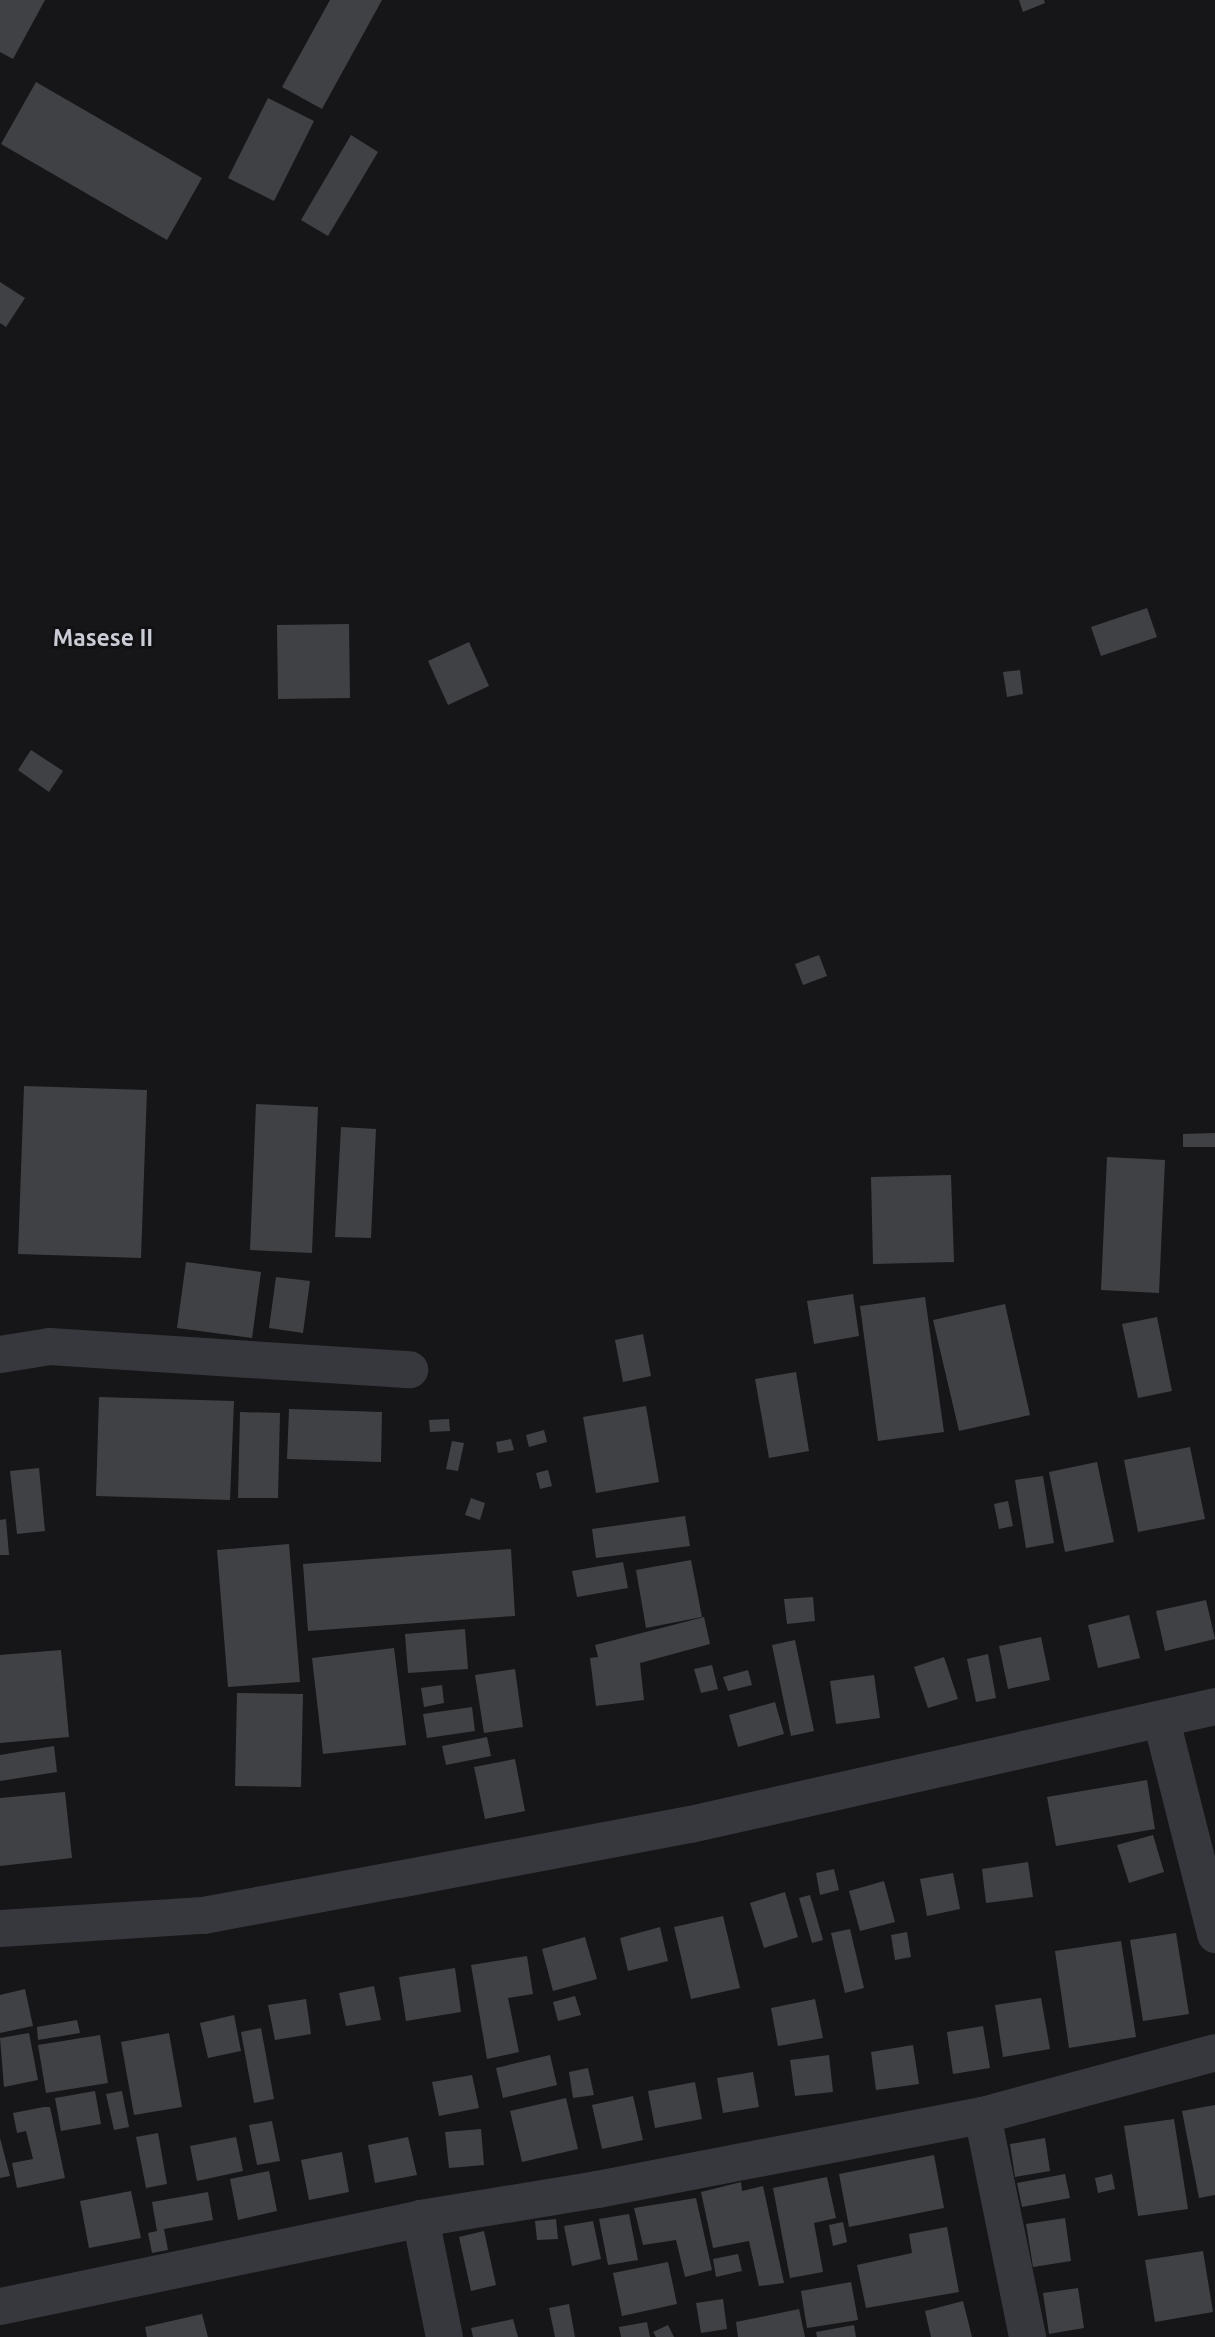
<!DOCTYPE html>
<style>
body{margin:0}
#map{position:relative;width:1215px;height:2337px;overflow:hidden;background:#161618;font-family:Ubuntu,sans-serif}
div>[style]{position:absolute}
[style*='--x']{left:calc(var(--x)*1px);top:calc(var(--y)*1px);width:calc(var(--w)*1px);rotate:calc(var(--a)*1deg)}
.building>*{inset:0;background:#404145}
.minor>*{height:37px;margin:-18.5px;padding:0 18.5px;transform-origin:18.5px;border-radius:18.5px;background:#37383d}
span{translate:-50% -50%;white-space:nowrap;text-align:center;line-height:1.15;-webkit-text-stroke:6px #111113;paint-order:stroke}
.quarter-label{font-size:23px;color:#c9ccd4;font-weight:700}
</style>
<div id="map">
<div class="building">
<i style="clip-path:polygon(0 0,45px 0,13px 59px,0 52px)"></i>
<i style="clip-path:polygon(330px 0,382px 0,322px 109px,282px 87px)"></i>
<i style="clip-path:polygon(1019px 0,1044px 0,1045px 3px,1023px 12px)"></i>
<i style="clip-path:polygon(36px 82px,202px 178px,167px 240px,1px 144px)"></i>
<i style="clip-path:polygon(268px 98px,314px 121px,274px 201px,228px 178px)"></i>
<i style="clip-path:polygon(351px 135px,378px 152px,328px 236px,301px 220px)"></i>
<i style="clip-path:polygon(0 282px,25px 298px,6px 327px,0 323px)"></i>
<i style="clip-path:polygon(1147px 608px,1157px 637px,1101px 656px,1091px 627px)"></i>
<i style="clip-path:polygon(349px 624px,350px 698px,278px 699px,277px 625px)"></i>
<i style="clip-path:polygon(469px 642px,489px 686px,448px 705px,428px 661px)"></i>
<i style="clip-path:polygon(1020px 670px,1023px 694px,1007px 697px,1003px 672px)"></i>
<i style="clip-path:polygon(31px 750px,63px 771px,49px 792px,18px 770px)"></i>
<i style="clip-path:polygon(819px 955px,827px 976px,803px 985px,795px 964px)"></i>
<i style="clip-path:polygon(24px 1086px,147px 1090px,141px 1258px,18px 1254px)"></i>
<i style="clip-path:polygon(256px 1104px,318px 1107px,312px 1253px,250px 1250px)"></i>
<i style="clip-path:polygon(341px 1127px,376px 1129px,371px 1238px,335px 1237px)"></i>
<i style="clip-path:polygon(1215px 1133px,1215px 1147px,1183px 1147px,1183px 1134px)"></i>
<i style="clip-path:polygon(1107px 1157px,1165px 1160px,1159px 1293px,1101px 1290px)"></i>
<i style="clip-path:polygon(951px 1175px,954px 1262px,873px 1264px,871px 1177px)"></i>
<i style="clip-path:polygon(186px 1262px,261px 1272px,252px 1338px,177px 1328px)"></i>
<i style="clip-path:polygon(276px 1277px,310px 1281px,303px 1333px,269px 1328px)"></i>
<i style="clip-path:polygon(853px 1294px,859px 1336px,814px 1344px,807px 1301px)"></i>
<i style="clip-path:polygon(925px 1297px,944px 1432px,878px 1441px,860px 1306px)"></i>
<i style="clip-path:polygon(1005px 1304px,1030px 1415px,959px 1431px,933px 1320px)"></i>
<i style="clip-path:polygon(1157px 1317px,1172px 1391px,1138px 1398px,1122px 1324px)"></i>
<i style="clip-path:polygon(643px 1334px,651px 1376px,623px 1382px,615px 1340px)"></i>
<i style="clip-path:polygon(796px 1372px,809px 1451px,769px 1458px,755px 1379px)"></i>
<i style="clip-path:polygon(99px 1397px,234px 1401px,230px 1500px,96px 1496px)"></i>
<i style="clip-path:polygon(646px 1406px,659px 1482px,596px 1493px,583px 1417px)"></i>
<i style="clip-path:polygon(289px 1409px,382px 1412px,381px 1462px,287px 1459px)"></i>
<i style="clip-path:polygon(240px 1412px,280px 1413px,278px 1498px,238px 1498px)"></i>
<i style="clip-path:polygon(449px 1419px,450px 1431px,430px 1432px,429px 1420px)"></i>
<i style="clip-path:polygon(544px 1430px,547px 1442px,529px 1447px,526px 1435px)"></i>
<i style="clip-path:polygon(511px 1439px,514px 1450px,498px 1453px,496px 1442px)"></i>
<i style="clip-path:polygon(452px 1441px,464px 1443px,458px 1471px,446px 1469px)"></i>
<i style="clip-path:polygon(1190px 1447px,1205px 1519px,1138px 1532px,1124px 1460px)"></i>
<i style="clip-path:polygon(1097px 1462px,1114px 1542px,1065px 1552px,1049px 1472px)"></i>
<i style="clip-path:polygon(39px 1468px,45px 1531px,17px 1534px,10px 1471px)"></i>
<i style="clip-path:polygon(548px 1470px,552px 1486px,540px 1489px,536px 1473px)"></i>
<i style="clip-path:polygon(1043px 1476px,1054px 1543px,1026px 1548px,1015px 1480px)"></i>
<i style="clip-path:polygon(471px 1498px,485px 1503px,480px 1520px,465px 1515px)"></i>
<i style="clip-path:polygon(1008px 1501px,1013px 1526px,999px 1529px,994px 1504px)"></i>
<i style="clip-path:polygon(685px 1516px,690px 1546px,596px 1558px,592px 1529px)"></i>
<i style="clip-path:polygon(6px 1519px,9px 1555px,0 1555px,0 1520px)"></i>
<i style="clip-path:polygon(289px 1544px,300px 1682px,228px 1687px,217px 1550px)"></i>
<i style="clip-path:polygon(511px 1549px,515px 1616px,308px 1631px,303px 1564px)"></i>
<i style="clip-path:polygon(691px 1560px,702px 1617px,646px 1628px,636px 1570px)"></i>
<i style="clip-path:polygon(623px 1562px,628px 1588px,577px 1597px,572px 1571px)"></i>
<i style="clip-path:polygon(813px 1597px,815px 1621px,787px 1624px,784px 1599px)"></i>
<i style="clip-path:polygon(1206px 1600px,1215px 1639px,1165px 1651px,1156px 1611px)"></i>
<i style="clip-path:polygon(1129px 1615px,1140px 1658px,1098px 1668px,1088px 1625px)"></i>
<i style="clip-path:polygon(704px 1617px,710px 1644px,640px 1663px,644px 1700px,596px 1706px,590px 1658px,598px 1657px,595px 1645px)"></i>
<i style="clip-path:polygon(465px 1629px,468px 1669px,408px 1673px,405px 1634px)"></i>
<i style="clip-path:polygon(1041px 1637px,1050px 1680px,1008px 1689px,999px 1646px)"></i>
<i style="clip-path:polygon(795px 1640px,814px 1731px,791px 1736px,772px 1645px)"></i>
<i style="clip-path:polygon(394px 1648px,406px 1745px,323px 1754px,312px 1658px)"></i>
<i style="clip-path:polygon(61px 1650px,69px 1737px,0 1743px,0 1655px)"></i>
<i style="clip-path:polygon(988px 1654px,996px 1698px,976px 1702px,967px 1659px)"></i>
<i style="clip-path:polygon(944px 1657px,958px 1699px,928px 1708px,914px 1667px)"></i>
<i style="clip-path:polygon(712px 1665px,718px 1689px,701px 1693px,694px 1669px)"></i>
<i style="clip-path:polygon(515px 1669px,523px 1727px,484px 1733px,475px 1675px)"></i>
<i style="clip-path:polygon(748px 1670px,752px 1685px,728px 1691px,723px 1677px)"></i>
<i style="clip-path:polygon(874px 1675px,880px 1718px,836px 1724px,830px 1681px)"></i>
<i style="clip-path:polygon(442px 1685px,444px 1703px,424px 1707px,421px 1688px)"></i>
<i style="clip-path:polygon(237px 1693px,303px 1694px,301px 1787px,235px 1786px)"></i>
<i style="clip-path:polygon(775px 1702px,784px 1734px,738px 1747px,729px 1715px)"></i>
<i style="clip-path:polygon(472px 1707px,475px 1731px,427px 1738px,423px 1714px)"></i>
<i style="clip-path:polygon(487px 1737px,491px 1756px,446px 1765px,442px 1746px)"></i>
<i style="clip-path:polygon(54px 1746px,57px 1772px,0 1781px,0 1755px)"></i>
<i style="clip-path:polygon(515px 1759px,525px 1811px,485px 1819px,474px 1767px)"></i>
<i style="clip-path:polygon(1147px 1780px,1155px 1829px,1056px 1846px,1047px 1797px)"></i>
<i style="clip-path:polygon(65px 1792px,72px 1858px,0 1866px,0 1798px)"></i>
<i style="clip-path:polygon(1153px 1835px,1164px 1872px,1129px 1883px,1117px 1845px)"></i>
<i style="clip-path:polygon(1028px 1862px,1033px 1897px,986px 1903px,982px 1869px)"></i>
<i style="clip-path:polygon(834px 1869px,839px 1890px,820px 1895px,816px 1873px)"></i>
<i style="clip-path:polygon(953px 1873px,960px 1909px,927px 1916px,920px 1879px)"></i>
<i style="clip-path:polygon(884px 1881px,895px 1922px,860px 1931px,849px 1891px)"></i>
<i style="clip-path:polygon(785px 1892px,798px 1937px,764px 1948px,750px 1903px)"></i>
<i style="clip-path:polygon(810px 1895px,823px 1940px,812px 1943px,799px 1898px)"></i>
<i style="clip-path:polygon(723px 1916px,740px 1988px,691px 1999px,674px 1927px)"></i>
<i style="clip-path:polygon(660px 1927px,668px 1961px,628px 1971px,620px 1938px)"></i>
<i style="clip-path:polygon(850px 1929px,864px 1988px,845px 1993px,831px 1933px)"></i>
<i style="clip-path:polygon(907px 1932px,911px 1957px,895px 1960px,891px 1935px)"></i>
<i style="clip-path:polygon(1176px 1933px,1189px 2014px,1143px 2021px,1130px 1940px)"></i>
<i style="clip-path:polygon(585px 1937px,597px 1979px,553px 1991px,542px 1949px)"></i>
<i style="clip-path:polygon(1121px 1941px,1136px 2037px,1069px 2048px,1055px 1951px)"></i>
<i style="clip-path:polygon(527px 1956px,533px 1994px,508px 1998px,519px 2052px,487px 2059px,471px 1965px)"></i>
<i style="clip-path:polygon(455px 1968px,461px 2012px,406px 2021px,399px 1977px)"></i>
<i style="clip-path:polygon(374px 1986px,381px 2020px,346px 2026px,339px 1993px)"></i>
<i style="clip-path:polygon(25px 1989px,33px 2026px,0 2033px,0 1995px)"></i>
<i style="clip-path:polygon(575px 1996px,581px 2015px,558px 2021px,553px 2002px)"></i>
<i style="clip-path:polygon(1041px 1998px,1050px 2049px,1003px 2057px,995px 2005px)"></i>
<i style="clip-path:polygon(306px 1999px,311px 2034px,275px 2040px,268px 2005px)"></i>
<i style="clip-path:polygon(815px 1999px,823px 2038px,778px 2046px,771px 2008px)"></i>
<i style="clip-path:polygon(234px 2015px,241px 2051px,208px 2058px,200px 2023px)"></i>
<i style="clip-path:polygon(77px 2020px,80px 2033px,38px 2040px,37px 2027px)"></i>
<i style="clip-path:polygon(983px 2026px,990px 2068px,953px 2074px,947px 2032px)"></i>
<i style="clip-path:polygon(261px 2028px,274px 2099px,254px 2103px,241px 2032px)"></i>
<i style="clip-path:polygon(29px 2033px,38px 2080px,4px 2087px,0 2038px)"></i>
<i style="clip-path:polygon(169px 2033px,182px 2107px,134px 2115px,121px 2042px)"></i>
<i style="clip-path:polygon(100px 2035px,108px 2083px,46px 2093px,38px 2045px)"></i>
<i style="clip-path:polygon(913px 2045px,919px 2084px,876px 2090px,871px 2052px)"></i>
<i style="clip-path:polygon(550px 2055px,557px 2085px,503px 2098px,496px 2068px)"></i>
<i style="clip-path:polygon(829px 2055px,833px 2092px,795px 2096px,790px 2060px)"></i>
<i style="clip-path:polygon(588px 2068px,594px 2095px,573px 2098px,569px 2072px)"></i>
<i style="clip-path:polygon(753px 2072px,759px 2107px,723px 2113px,717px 2078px)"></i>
<i style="clip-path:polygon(472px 2075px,479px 2108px,439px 2116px,432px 2082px)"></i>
<i style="clip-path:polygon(695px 2082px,702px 2119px,655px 2128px,648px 2091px)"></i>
<i style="clip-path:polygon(95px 2091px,101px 2124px,61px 2131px,55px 2098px)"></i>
<i style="clip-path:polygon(122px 2091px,129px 2127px,114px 2130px,106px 2094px)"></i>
<i style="clip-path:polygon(633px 2096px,643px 2140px,602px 2149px,592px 2105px)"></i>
<i style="clip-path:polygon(566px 2098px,578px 2149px,522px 2162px,510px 2111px)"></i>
<i style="clip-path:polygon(1215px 2105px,1215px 2195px,1199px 2198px,1182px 2111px)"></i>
<i style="clip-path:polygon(44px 2107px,50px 2107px,65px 2178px,17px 2188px,12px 2163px,33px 2159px,26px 2131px,17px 2133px,13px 2113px)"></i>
<i style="clip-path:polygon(1174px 2119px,1188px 2209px,1138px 2216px,1124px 2126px)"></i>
<i style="clip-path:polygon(272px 2121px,280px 2161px,257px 2165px,249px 2125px)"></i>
<i style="clip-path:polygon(481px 2129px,484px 2165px,449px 2168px,445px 2132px)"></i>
<i style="clip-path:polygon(158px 2133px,167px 2184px,146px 2188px,136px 2137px)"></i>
<i style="clip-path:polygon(236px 2137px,243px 2171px,197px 2181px,190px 2146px)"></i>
<i style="clip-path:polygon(408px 2137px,417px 2175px,375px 2183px,368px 2145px)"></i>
<i style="clip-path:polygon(0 2138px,10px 2176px,0 2178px)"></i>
<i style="clip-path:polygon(1045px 2138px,1050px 2171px,1015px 2177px,1010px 2144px)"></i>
<i style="clip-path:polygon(342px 2152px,349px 2192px,309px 2200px,301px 2160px)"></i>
<i style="clip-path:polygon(934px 2155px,944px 2208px,849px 2227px,839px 2174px)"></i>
<i style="clip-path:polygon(269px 2171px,277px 2211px,238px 2220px,230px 2179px)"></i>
<i style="clip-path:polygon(1065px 2174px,1070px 2198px,1022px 2207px,1017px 2183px)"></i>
<i style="clip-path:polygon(1112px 2174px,1115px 2189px,1098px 2193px,1095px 2178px)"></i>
<i style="clip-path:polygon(827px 2177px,836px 2218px,814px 2223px,823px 2272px,790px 2278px,773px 2188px)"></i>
<i style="clip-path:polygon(741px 2182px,742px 2191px,763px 2186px,784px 2283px,759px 2286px,749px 2241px,713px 2248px,701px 2192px)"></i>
<i style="clip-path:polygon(131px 2191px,141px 2238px,89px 2248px,80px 2201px)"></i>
<i style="clip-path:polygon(208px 2192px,213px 2220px,164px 2229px,168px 2250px,152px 2253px,148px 2233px,157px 2231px,152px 2202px)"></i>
<i style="clip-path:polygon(696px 2198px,712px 2270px,685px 2277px,676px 2240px,643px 2245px,634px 2208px)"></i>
<i style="clip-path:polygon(629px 2214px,638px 2260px,608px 2265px,599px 2219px)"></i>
<i style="clip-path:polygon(1065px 2218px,1071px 2261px,1033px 2267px,1026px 2224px)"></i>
<i style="clip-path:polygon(556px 2219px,558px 2239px,537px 2240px,535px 2221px)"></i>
<i style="clip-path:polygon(593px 2221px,601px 2259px,572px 2266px,564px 2226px)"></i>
<i style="clip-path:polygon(843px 2222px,847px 2242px,833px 2246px,829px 2225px)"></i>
<i style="clip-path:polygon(947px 2227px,959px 2292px,866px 2308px,857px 2265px,912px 2253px,909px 2234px)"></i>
<i style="clip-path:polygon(484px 2231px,496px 2285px,471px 2291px,459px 2237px)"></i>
<i style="clip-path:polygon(1203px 2251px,1213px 2312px,1155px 2322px,1145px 2260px)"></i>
<i style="clip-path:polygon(738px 2254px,742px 2271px,716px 2277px,713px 2259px)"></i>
<i style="clip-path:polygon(668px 2262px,677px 2304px,622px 2316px,613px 2273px)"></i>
<i style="clip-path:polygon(851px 2282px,858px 2320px,807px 2328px,801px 2291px)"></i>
<i style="clip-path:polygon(1078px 2288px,1084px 2328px,1049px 2334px,1043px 2293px)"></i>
<i style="clip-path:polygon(723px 2299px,727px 2329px,701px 2333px,696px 2303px)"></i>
<i style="clip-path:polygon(963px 2301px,972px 2337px,931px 2337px,925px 2311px)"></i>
<i style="clip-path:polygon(569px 2304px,575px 2337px,555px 2337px,549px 2308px)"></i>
<i style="clip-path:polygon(799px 2309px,805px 2337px,738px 2337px,736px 2322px)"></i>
<i style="clip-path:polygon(202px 2314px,208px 2337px,147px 2337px,145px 2327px)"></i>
<i style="clip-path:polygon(513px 2319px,518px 2337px,473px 2337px,471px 2328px)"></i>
<i style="clip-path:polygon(647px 2322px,650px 2337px,621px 2337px,619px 2327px)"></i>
<i style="clip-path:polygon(668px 2325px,674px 2337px,656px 2337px,653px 2332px)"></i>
<i style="clip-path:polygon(854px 2325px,856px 2337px,817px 2337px,816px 2332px)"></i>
</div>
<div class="minor">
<i style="--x:0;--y:1354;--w:50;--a:-9.3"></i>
<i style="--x:49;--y:1346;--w:361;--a:3.7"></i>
<i style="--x:1161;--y:1720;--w:221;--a:75.8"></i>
<i style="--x:0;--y:1928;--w:203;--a:-3.7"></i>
<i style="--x:203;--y:1915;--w:198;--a:-10.5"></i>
<i style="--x:398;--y:1879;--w:297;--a:-10.7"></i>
<i style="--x:690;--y:1824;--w:538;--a:-12.67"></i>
<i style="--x:982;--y:2115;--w:227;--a:78.5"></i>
<i style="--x:420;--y:2218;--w:121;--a:78.6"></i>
<i style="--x:0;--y:2306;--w:429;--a:-11.8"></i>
<i style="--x:420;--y:2218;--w:179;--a:-9.3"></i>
<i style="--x:597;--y:2189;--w:392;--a:-10.9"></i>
<i style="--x:982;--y:2115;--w:241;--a:-15.1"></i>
</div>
<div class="quarter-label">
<span style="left:103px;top:638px">Masese II</span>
</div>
</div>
